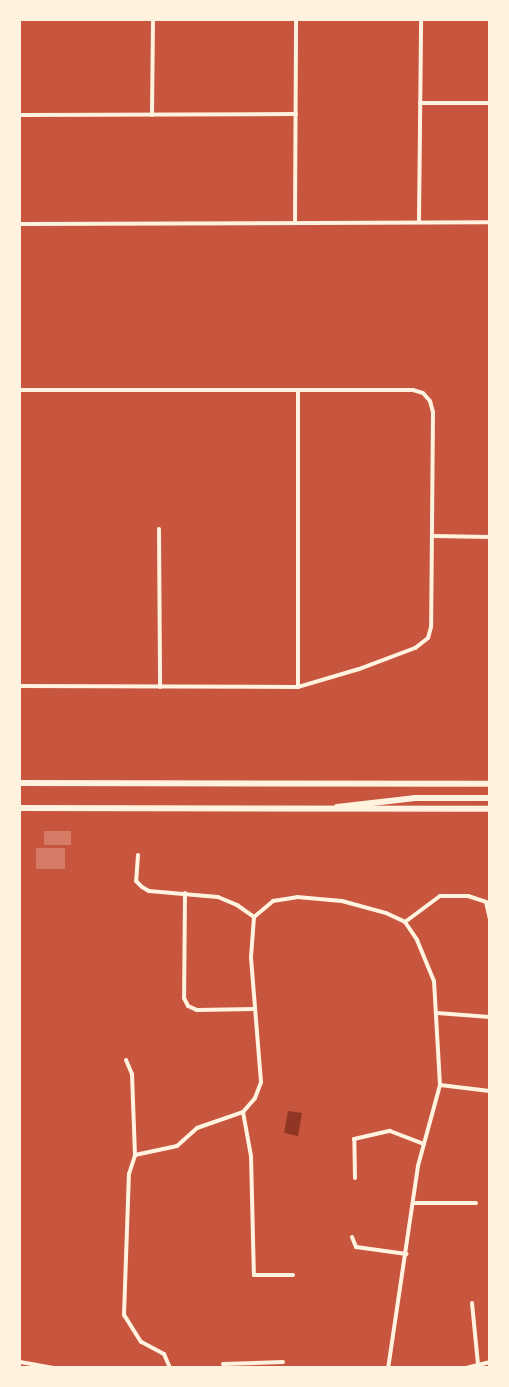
<!DOCTYPE html>
<style>
body{margin:0}
#map{position:relative;width:509px;height:1387px;overflow:hidden;background:#c8553d;font-family:Rubik,sans-serif}
div>[style]{position:absolute}
[style*='--x']{left:calc(var(--x)*1px);top:calc(var(--y)*1px);width:calc(var(--w)*1px);rotate:calc(var(--a)*1deg)}
.water>*{inset:0;background:#8f3625}
.building>*{inset:0;background:#d67c66}
.minor>*{height:4px;margin:-2px;padding:0 2px;transform-origin:2px;border-radius:2px;background:#fff3e0}
.primary>*{height:6px;margin:-3px;padding:0 3px;transform-origin:3px;border-radius:3px;background:#fff3e0}
span{translate:-50% -50%;white-space:nowrap;text-align:center;line-height:1.15;-webkit-text-stroke:4.5px #fff3e0;paint-order:stroke}
.frame{position:absolute;inset:0;border:21px solid #fff3e0;pointer-events:none}
</style>
<div id="map">
<div class="water">
<i style="clip-path:polygon(288px 1111px,302px 1113px,298px 1136px,284px 1133px)"></i>
</div>
<div class="building">
<i style="clip-path:polygon(44px 831px,71px 831px,71px 845px,44px 845px)"></i>
<i style="clip-path:polygon(36px 848px,65px 848px,65px 869px,36px 869px)"></i>
</div>
<div class="minor">
<i style="--x:420;--y:103;--w:70;--a:0"></i>
<i style="--x:20;--y:115;--w:276;--a:-0.2"></i>
<i style="--x:152;--y:115;--w:95;--a:-89.4"></i>
<i style="--x:419;--y:222;--w:202;--a:-89.4"></i>
<i style="--x:295;--y:223;--w:203;--a:-89.7"></i>
<i style="--x:20;--y:224;--w:470;--a:-0.2"></i>
<i style="--x:20;--y:390;--w:393;--a:0"></i>
<i style="--x:413;--y:390;--w:10;--a:17"></i>
<i style="--x:423;--y:393;--w:11;--a:49"></i>
<i style="--x:430;--y:401;--w:11;--a:75"></i>
<i style="--x:433;--y:412;--w:215;--a:90.5"></i>
<i style="--x:431;--y:627;--w:11;--a:105"></i>
<i style="--x:428;--y:638;--w:16;--a:142"></i>
<i style="--x:415;--y:648;--w:60;--a:159.4"></i>
<i style="--x:359;--y:669;--w:64;--a:163.6"></i>
<i style="--x:298;--y:687;--w:278;--a:-179.8"></i>
<i style="--x:298;--y:392;--w:295;--a:90"></i>
<i style="--x:159;--y:529;--w:158;--a:89.6"></i>
<i style="--x:432;--y:536;--w:58;--a:1"></i>
<i style="--x:138;--y:855;--w:26;--a:94"></i>
<i style="--x:136;--y:881;--w:8;--a:45"></i>
<i style="--x:142;--y:887;--w:8;--a:30"></i>
<i style="--x:149;--y:891;--w:69;--a:5"></i>
<i style="--x:218;--y:897;--w:21;--a:23"></i>
<i style="--x:237;--y:905;--w:21;--a:35"></i>
<i style="--x:185;--y:893;--w:105;--a:90.5"></i>
<i style="--x:184;--y:998;--w:9;--a:63"></i>
<i style="--x:188;--y:1006;--w:10;--a:24"></i>
<i style="--x:197;--y:1010;--w:57;--a:-1"></i>
<i style="--x:405;--y:922;--w:44;--a:-36.6"></i>
<i style="--x:440;--y:896;--w:28;--a:0"></i>
<i style="--x:468;--y:896;--w:19;--a:18"></i>
<i style="--x:486;--y:902;--w:17;--a:77"></i>
<i style="--x:437;--y:1013;--w:53;--a:4.3"></i>
<i style="--x:126;--y:1060;--w:15;--a:67"></i>
<i style="--x:132;--y:1074;--w:81;--a:87.9"></i>
<i style="--x:440;--y:1085;--w:50;--a:6.8"></i>
<i style="--x:243;--y:1112;--w:45;--a:79.7"></i>
<i style="--x:251;--y:1156;--w:119;--a:88.6"></i>
<i style="--x:254;--y:1275;--w:39;--a:0"></i>
<i style="--x:355;--y:1178;--w:39;--a:-91"></i>
<i style="--x:354;--y:1139;--w:37;--a:-13"></i>
<i style="--x:390;--y:1131;--w:36;--a:21"></i>
<i style="--x:413;--y:1203;--w:63;--a:0"></i>
<i style="--x:352;--y:1237;--w:11;--a:68"></i>
<i style="--x:356;--y:1247;--w:51;--a:7.8"></i>
<i style="--x:472;--y:1303;--w:61;--a:84.4"></i>
<i style="--x:20;--y:1362;--w:34;--a:10"></i>
<i style="--x:223;--y:1364;--w:60;--a:-1.9"></i>
<i style="--x:170;--y:1368;--w:15;--a:-113"></i>
<i style="--x:164;--y:1354;--w:26;--a:-152"></i>
<i style="--x:141;--y:1342;--w:32;--a:-122"></i>
<i style="--x:124;--y:1315;--w:141;--a:-88"></i>
<i style="--x:129;--y:1174;--w:20;--a:-72"></i>
<i style="--x:135;--y:1155;--w:43;--a:-12.1"></i>
<i style="--x:177;--y:1146;--w:27;--a:-42"></i>
<i style="--x:197;--y:1128;--w:49;--a:-19.2"></i>
<i style="--x:243;--y:1112;--w:18;--a:-49"></i>
<i style="--x:255;--y:1098;--w:17;--a:-69"></i>
<i style="--x:261;--y:1082;--w:125;--a:-94.6"></i>
<i style="--x:251;--y:957;--w:40;--a:-85.7"></i>
<i style="--x:254;--y:917;--w:25;--a:-40"></i>
<i style="--x:273;--y:901;--w:24;--a:-9"></i>
<i style="--x:297;--y:897;--w:45;--a:5.1"></i>
<i style="--x:342;--y:901;--w:46;--a:15.3"></i>
<i style="--x:386;--y:913;--w:21;--a:25"></i>
<i style="--x:405;--y:922;--w:22;--a:56"></i>
<i style="--x:417;--y:940;--w:44;--a:67.5"></i>
<i style="--x:434;--y:981;--w:104;--a:86.7"></i>
<i style="--x:440;--y:1085;--w:84;--a:105.2"></i>
<i style="--x:418;--y:1166;--w:204;--a:98.4"></i>
<i style="--x:466;--y:1368;--w:25;--a:-14"></i>
</div>
<div class="primary">
<i style="--x:20;--y:783;--w:470;--a:0.1"></i>
<i style="--x:337;--y:807;--w:79;--a:-6.6"></i>
<i style="--x:415;--y:798;--w:75;--a:0"></i>
<i style="--x:20;--y:808;--w:470;--a:0.1"></i>
</div>
<div class="frame"></div>
</div>
